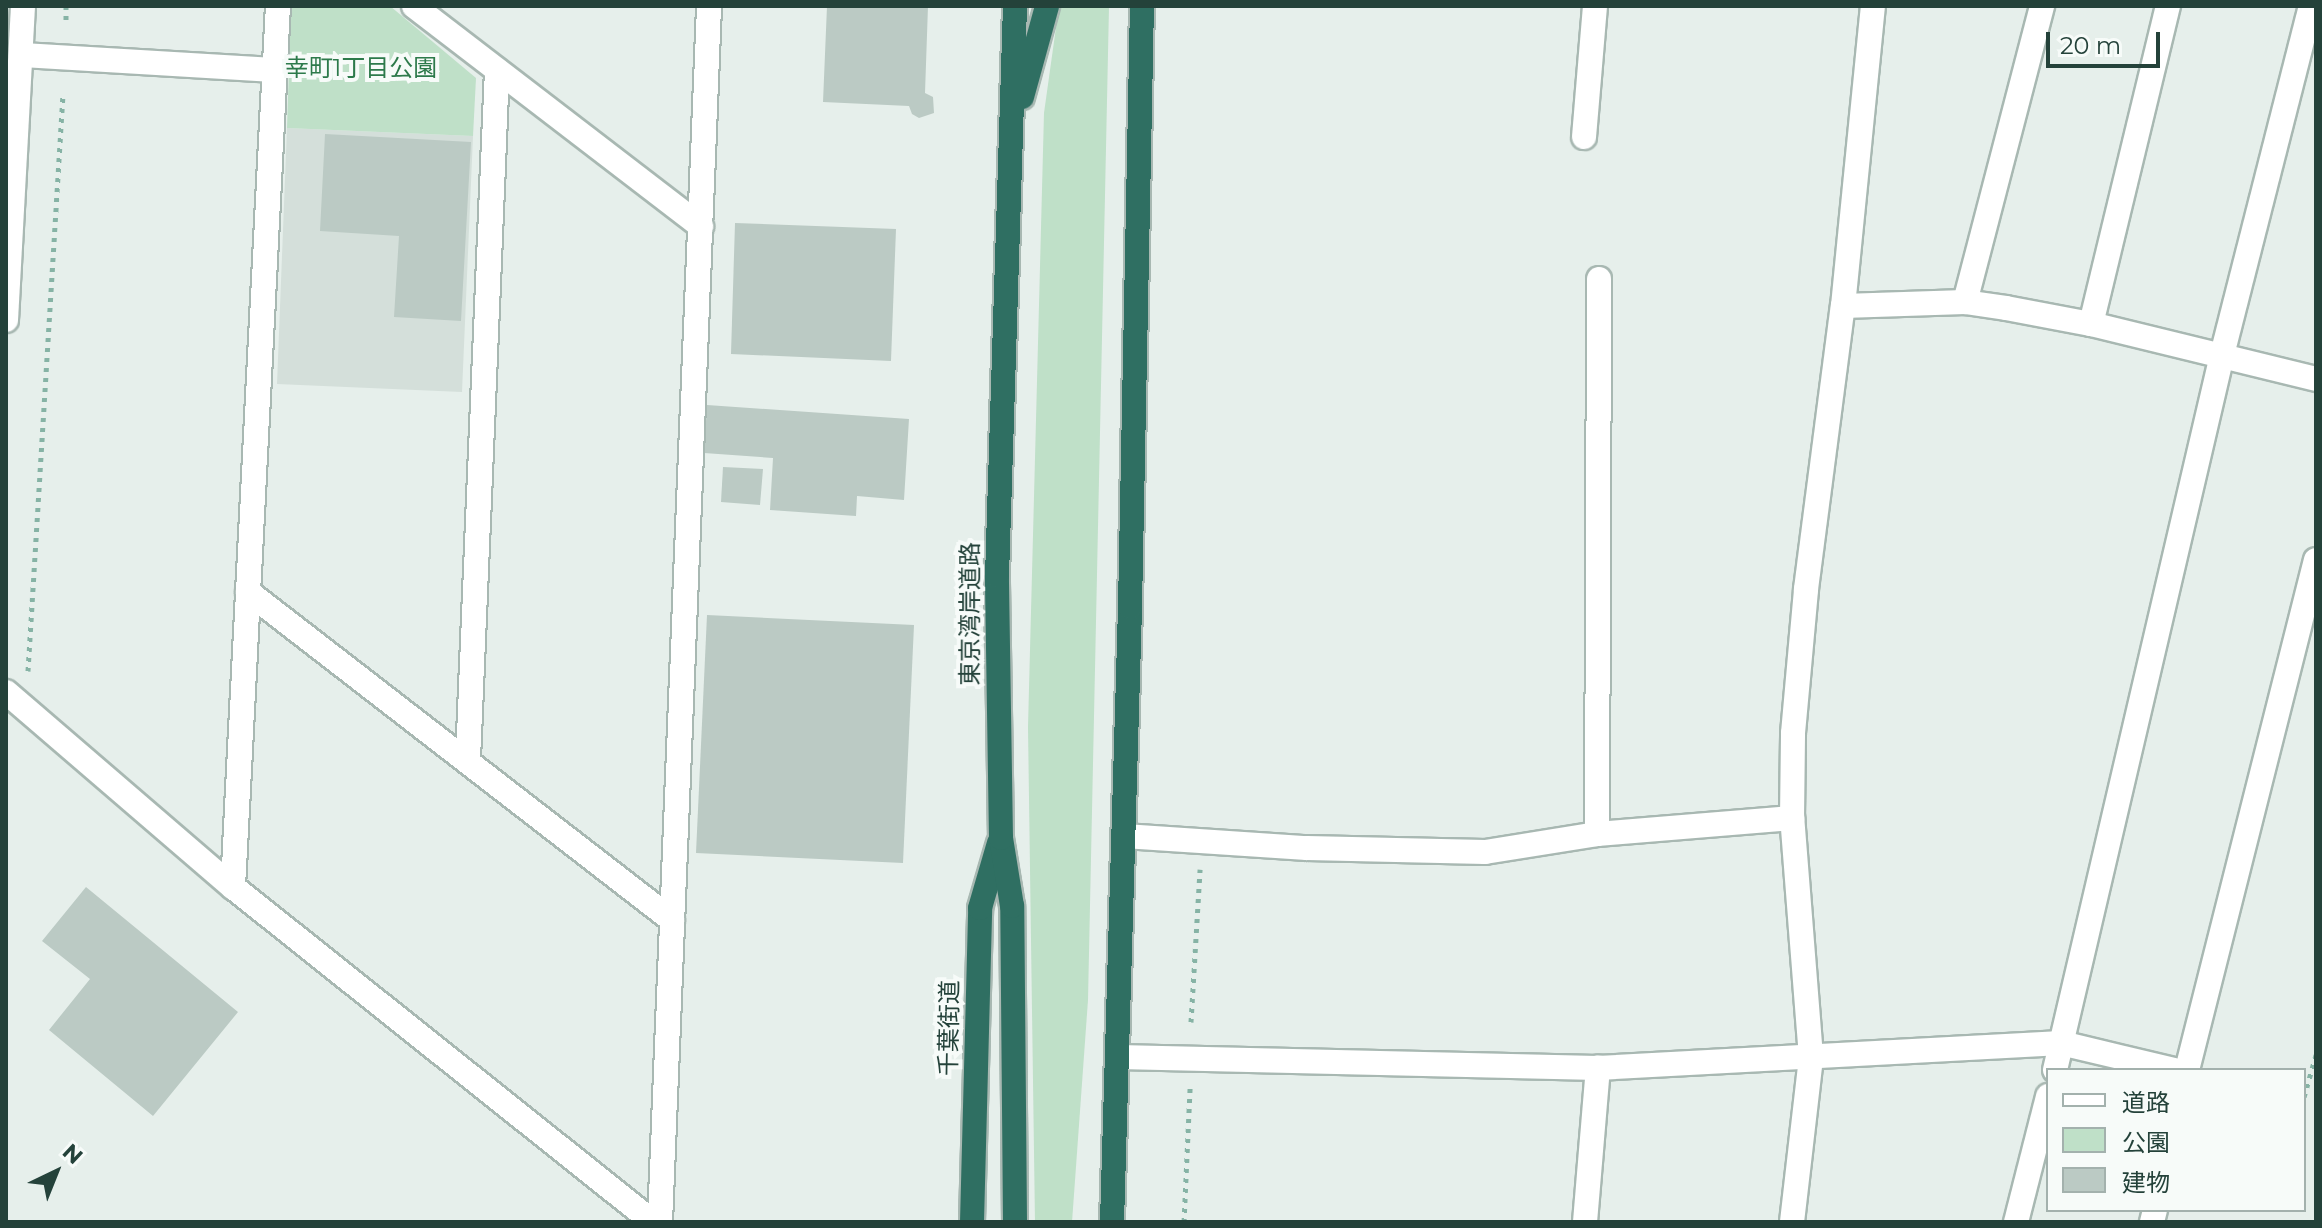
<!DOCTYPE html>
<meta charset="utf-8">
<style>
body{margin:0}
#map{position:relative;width:2322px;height:1228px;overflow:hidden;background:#e6efeb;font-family:Montserrat,"Noto Sans JP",sans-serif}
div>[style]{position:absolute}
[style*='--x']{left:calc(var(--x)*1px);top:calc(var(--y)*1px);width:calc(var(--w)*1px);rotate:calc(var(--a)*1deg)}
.built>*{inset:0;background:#d4dfda}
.green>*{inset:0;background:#bfe0c8}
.building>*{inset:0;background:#bbcac4}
.path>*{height:5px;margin-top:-2.5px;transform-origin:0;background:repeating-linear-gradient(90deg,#86b3a5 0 4px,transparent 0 10px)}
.roads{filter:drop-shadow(2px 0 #a8b8b2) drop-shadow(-2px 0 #a8b8b2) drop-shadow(0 2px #a8b8b2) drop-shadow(0 -2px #a8b8b2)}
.minor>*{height:24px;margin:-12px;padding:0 12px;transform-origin:12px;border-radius:12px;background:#fff}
.highway>*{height:24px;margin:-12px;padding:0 12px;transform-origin:12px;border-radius:12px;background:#2f6f62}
span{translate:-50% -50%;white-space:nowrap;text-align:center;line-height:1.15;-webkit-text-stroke:8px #f7fbf9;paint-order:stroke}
.park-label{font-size:24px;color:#2d7a4b}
.street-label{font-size:24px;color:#24423a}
.frame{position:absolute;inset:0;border:8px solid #24423a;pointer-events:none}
.legend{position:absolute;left:2046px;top:1068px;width:260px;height:144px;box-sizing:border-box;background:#f7fbf9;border:2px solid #a3b1ad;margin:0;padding:10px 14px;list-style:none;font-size:24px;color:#24423a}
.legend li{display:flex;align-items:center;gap:16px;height:40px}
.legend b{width:40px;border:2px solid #a3b1ad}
.north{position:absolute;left:16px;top:1132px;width:80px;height:80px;-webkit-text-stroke:6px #f7fbf9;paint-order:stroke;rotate:43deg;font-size:22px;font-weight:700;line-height:32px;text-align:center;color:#24423a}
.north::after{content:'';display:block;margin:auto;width:28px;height:36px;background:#24423a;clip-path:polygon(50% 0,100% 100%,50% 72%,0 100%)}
.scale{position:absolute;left:2046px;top:32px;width:114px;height:36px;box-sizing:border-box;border:4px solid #24423a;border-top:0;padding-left:10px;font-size:24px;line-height:28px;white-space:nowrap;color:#24423a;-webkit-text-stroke:6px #f7fbf9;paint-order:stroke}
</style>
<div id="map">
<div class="built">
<i style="clip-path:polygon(287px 128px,473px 136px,462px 392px,277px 384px)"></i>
</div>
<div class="green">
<i style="clip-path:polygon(291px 6px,390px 6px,476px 78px,473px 136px,287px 128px)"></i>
<i style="clip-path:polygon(1059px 6px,1109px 6px,1088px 1000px,1072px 1222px,1035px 1222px,1028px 727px,1044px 113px)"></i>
</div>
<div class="building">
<i style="clip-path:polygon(827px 6px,928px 6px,925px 93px,933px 97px,934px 113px,919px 118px,912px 114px,909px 106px,823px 102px)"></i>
<i style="clip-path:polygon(325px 134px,471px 142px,461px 321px,394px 317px,399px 236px,320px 231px)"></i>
<i style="clip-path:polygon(735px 223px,896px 229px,891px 361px,731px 354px)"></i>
<i style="clip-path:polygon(707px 405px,909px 419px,904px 500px,857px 496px,856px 516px,770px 510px,773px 458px,704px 453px)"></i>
<i style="clip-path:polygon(723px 467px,763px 469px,760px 505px,721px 502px)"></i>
<i style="clip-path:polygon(707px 615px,914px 625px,903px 863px,696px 853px)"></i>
<i style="clip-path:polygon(86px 887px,238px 1012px,153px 1116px,49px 1030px,90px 979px,42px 941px)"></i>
</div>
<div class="path">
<i style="--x:66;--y:20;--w:14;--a:-90"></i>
<i style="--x:28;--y:671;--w:579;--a:-86.53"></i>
<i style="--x:1191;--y:1022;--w:153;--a:-86.6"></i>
<i style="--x:2304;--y:1097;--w:44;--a:-74.1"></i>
<i style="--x:1184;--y:1222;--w:134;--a:-87.4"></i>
</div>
<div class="roads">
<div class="minor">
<i style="--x:414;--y:6;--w:362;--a:37.5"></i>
<i style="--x:22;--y:55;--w:253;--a:3.4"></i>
<i style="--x:1584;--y:137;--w:131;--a:-85.2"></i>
<i style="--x:1965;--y:302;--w:306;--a:-75.4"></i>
<i style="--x:1843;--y:306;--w:122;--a:-1.9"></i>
<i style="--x:1965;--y:302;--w:41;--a:8.3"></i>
<i style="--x:2006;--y:308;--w:86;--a:10.7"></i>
<i style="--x:2091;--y:324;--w:232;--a:13.7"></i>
<i style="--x:6;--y:320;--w:314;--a:-86.9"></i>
<i style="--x:2091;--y:324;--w:327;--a:-76.4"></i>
<i style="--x:248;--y:592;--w:536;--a:37.72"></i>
<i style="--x:6;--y:692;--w:299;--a:40.7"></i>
<i style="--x:233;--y:887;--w:537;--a:38.58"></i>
<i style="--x:468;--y:759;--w:689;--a:-87.59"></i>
<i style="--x:1597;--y:834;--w:555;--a:-89.79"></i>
<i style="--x:1124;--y:836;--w:183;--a:3.8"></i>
<i style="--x:1307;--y:848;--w:178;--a:1.3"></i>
<i style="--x:1485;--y:852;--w:113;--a:-9.1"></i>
<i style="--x:1597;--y:834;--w:196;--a:-4.7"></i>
<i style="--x:233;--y:887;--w:882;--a:-87.08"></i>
<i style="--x:1118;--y:1057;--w:480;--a:1.3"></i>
<i style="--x:1598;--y:1068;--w:464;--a:-3.1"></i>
<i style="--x:2061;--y:1043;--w:116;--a:13.4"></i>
<i style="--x:2055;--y:1070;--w:734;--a:-76.85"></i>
<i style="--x:2222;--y:355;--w:360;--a:-75.7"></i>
<i style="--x:2187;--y:1070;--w:526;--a:-75.81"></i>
<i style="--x:660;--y:1222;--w:1217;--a:-87.69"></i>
<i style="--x:1585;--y:1222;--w:155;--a:-85.2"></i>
<i style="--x:1792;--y:1222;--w:166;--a:-83.4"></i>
<i style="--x:1811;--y:1057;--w:240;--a:-94.5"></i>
<i style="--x:1792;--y:818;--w:85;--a:-89.3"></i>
<i style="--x:1793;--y:733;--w:145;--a:-84.8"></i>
<i style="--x:1806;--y:589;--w:285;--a:-82.6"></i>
<i style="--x:1843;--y:306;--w:301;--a:-84.3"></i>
<i style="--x:2016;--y:1222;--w:130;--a:-75.7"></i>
<i style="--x:2152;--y:1222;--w:12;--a:-76"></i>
</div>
<div class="highway">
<i style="--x:1022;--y:97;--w:94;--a:-74.6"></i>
<i style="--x:972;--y:1222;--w:314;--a:-88.5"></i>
<i style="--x:980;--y:908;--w:68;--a:-73.7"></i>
<i style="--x:1015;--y:1222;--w:316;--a:-90.5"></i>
<i style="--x:1012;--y:906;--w:69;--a:-99.2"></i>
<i style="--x:1001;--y:838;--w:262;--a:-90.9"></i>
<i style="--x:997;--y:576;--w:570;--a:-88.19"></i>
<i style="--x:1112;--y:1222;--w:615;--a:-88.32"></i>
<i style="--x:1130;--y:607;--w:601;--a:-88.86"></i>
</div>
</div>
<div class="park-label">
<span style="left:361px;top:68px">幸町1丁目公園</span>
</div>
<div class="street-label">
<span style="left:970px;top:614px;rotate:-90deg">東京湾岸道路</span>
<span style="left:949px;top:1028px;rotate:-89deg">千葉街道</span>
</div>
<div class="frame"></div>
<ul class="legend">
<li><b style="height:10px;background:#fff"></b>道路</li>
<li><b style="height:22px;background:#bfe0c8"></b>公園</li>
<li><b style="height:22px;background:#bbcac4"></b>建物</li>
</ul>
<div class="north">N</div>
<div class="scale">20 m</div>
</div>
